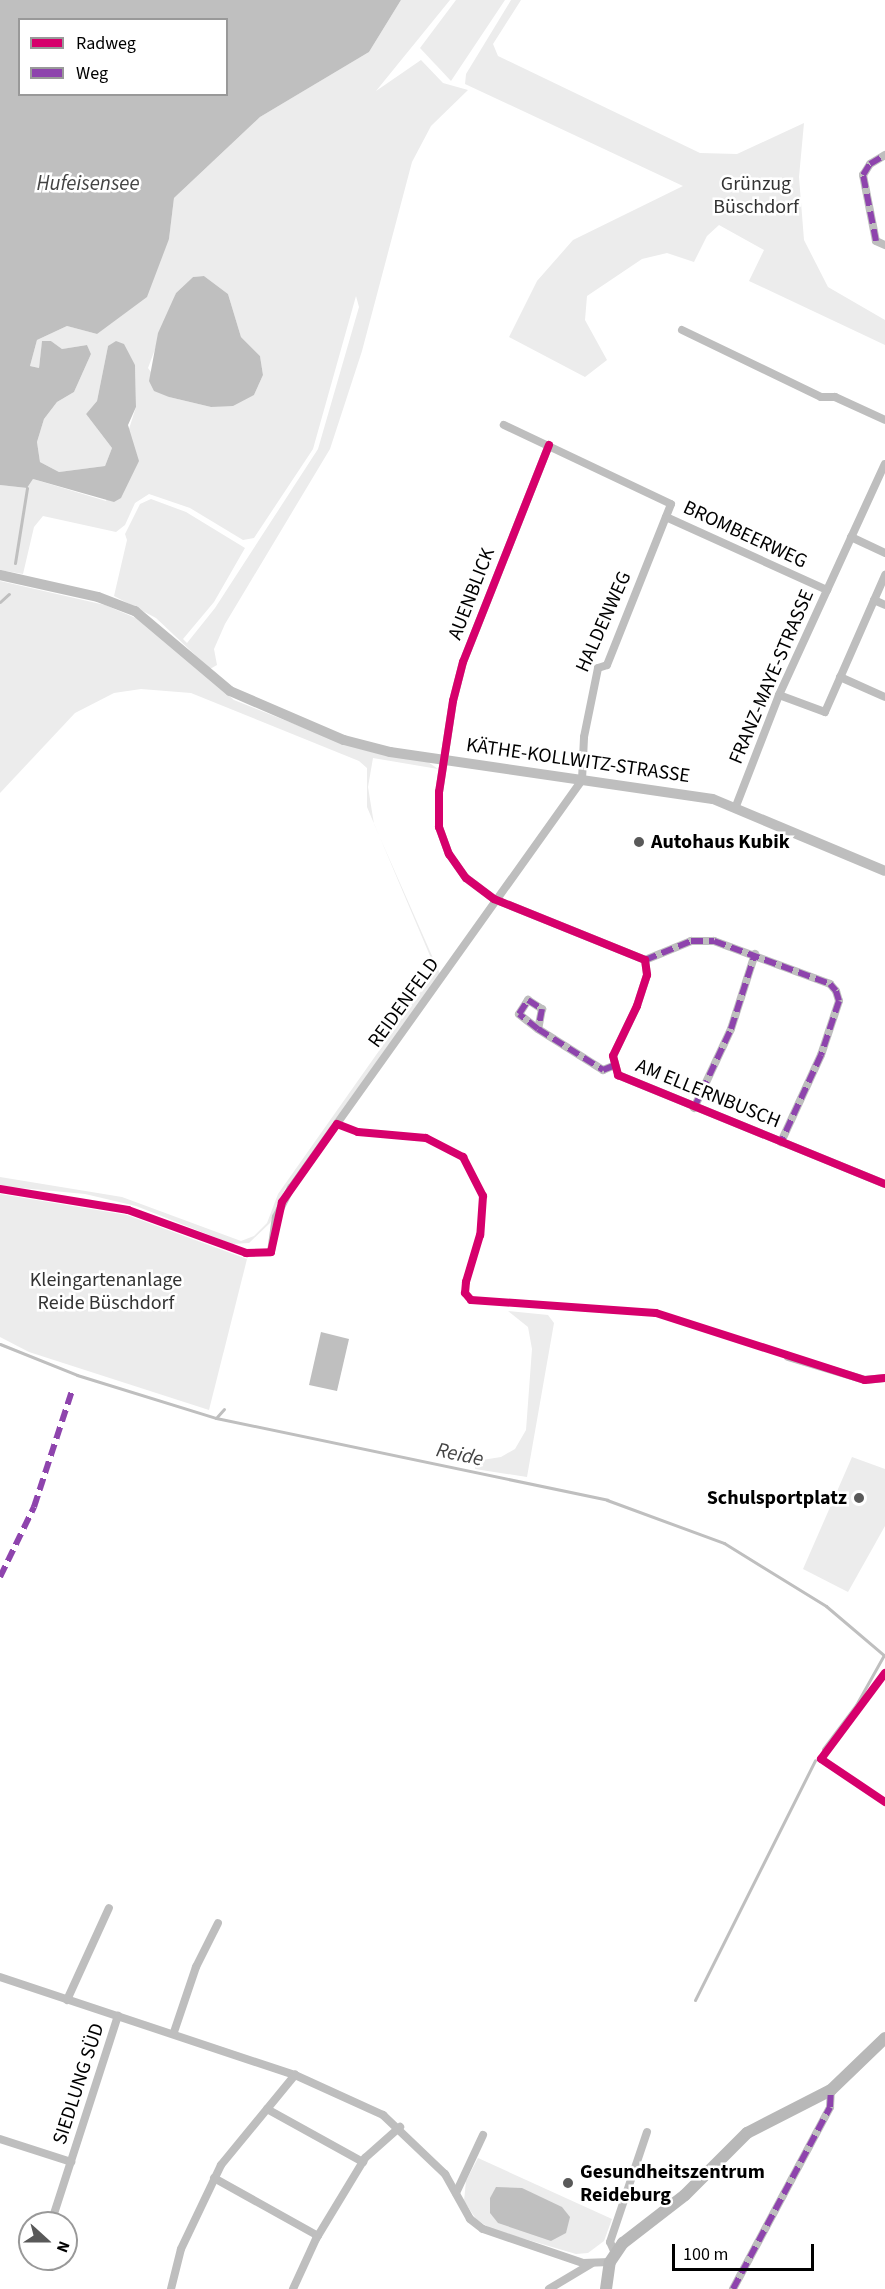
<!DOCTYPE html>
<meta charset="utf-8">
<style>
body{margin:0}
#map{position:relative;width:885px;height:2289px;overflow:hidden;background:#fff;font-family:"Source Sans 3",sans-serif}
div>[style]{position:absolute}
[style*='--x']{left:calc(var(--x)*1px);top:calc(var(--y)*1px);width:calc(var(--w)*1px);rotate:calc(var(--a)*1deg)}
.green>*{inset:0;background:#ececec}
.water>*{inset:0;background:#bfbfbf}
.stream>*{height:3px;margin:-1.5px;padding:0 1.5px;transform-origin:1.5px;border-radius:1.5px;background:#bfbfbf}
.minor>*{height:8px;margin:-4px;padding:0 4px;transform-origin:4px;border-radius:4px;background:#bebebe}
.tertiary>*{height:10px;margin:-5px;padding:0 5px;transform-origin:5px;border-radius:5px;background:#bebebe}
.secondary>*{height:12px;margin:-6px;padding:0 6px;transform-origin:6px;border-radius:6px;background:#b8b8b8}
.quiet>*{height:6px;margin-top:-3px;transform-origin:0;background:repeating-linear-gradient(90deg,#8e44ad 0 12px,transparent 0 18px)}
.cycleway>*{height:8px;margin:-4px;padding:0 4px;transform-origin:4px;border-radius:4px;background:#d6006c}
.dots>*{width:16px;height:16px;translate:-50% -50%;box-sizing:border-box;border:3px solid #fff;border-radius:50%}
span{translate:-50% -50%;white-space:nowrap;text-align:center;line-height:1.15;-webkit-text-stroke:5px #fff;paint-order:stroke}
.park-label{font-size:20px;color:#333}
.street-label{font-size:20px;color:#000}
.poi-label{font-size:20px;color:#000;font-weight:700}
.left{translate:0 -50%;text-align:left}
.right{translate:-100% -50%;text-align:right}
.water-label{font-size:21px;color:#444;font-style:italic}
.legend{position:absolute;left:18px;top:18px;width:210px;height:78px;box-sizing:border-box;background:#fff;border:2px solid #999;margin:0;padding:8px 10px;list-style:none;font-size:18px;color:#000}
.legend li{display:flex;align-items:center;gap:12px;height:30px}
.legend b{width:30px;border:2px solid #999}
.north{position:absolute;left:18px;top:2211px;width:60px;height:60px;box-sizing:border-box;background:#fff;border:2px solid #999;border-radius:50%;rotate:111deg;font-size:16px;font-weight:700;line-height:24px;text-align:center;color:#000}
.north::after{content:'';display:block;margin:auto;width:21px;height:27px;background:#595959;clip-path:polygon(50% 0,100% 100%,50% 72%,0 100%)}
.scale{position:absolute;left:672px;top:2244px;width:142px;height:27px;box-sizing:border-box;border:3px solid #000;border-top:0;padding-left:8px;font-size:18px;line-height:21px;white-space:nowrap;color:#000;-webkit-text-stroke:4px #fff;paint-order:stroke}
</style>
<div id="map">
<div class="green">
<i style="clip-path:polygon(evenodd,401px 0,450px 0,376px 91px,421px 60px,443px 83px,468px 90px,431px 126px,412px 162px,362px 351px,330px 449px,225px 624px,214px 649px,217px 665px,210px 669px,156px 618px,114px 596px,127px 540px,125px 534px,140px 504px,151px 499px,186px 512px,245px 548px,214px 602px,183px 639px,187px 643px,215px 608px,318px 449px,359px 307px,356px 296px,313px 449px,254px 538px,243px 540px,190px 508px,149px 494px,135px 503px,125px 525px,116px 532px,43px 516px,34px 527px,23px 574px,0 570px,0 485px,27px 488px,33px 479px,106px 501px,136px 407px,135px 365px,108px 346px,97px 401px,86px 414px,112px 448px,105px 466px,59px 472px,40px 462px,37px 442px,44px 419px,57px 402px,74px 392px,91px 354px,87px 345px,62px 349px,51px 341px,42px 342px,39px 368px,30px 366px,37px 340px,67px 326px,97px 334px,169px 239px,174px 198px,260px 117px,369px 52px,401px 0,204px 276px,228px 294px,241px 337px,260px 356px,263px 375px,254px 395px,211px 407px,169px 397px,148px 368px,176px 293px,193px 277px,204px 276px)"></i>
<i style="clip-path:polygon(456px 0,505px 0,451px 81px,420px 48px)"></i>
<i style="clip-path:polygon(511px 0,521px 0,493px 44px,498px 56px,700px 153px,737px 154px,804px 123px,799px 177px,804px 240px,828px 287px,885px 320px,885px 345px,749px 281px,764px 250px,719px 225px,707px 236px,694px 262px,667px 253px,642px 259px,587px 296px,585px 320px,607px 360px,585px 377px,509px 337px,537px 281px,573px 240px,683px 186px,465px 84px,466px 74px)"></i>
<i style="clip-path:polygon(0 581px,105px 605px,138px 619px,234px 700px,345px 744px,428px 762px,438px 769px,373px 758px,368px 787px,374px 824px,440px 974px,285px 1189px,270px 1223px,249px 1243px,232px 1244px,136px 1206px,85px 1194px,0 1186px,0 1177px,122px 1197px,241px 1241px,254px 1236px,267px 1223px,278px 1194px,436px 970px,367px 807px,367px 768px,359px 761px,191px 693px,141px 689px,114px 693px,75px 713px,0 793px)"></i>
<i style="clip-path:polygon(0 1194px,127px 1215px,247px 1259px,209px 1410px,29px 1352px,0 1337px)"></i>
<i style="clip-path:polygon(508px 1311px,548px 1315px,554px 1323px,527px 1477px,475px 1469px,476px 1461px,501px 1457px,515px 1449px,526px 1430px,532px 1349px,528px 1327px)"></i>
<i style="clip-path:polygon(852px 1457px,885px 1469px,885px 1526px,848px 1592px,803px 1569px)"></i>
<i style="clip-path:polygon(478px 2158px,612px 2219px,604px 2241px,588px 2253px,576px 2254px,491px 2229px,476px 2219px,464px 2201px,466px 2181px)"></i>
</div>
<div class="water">
<i style="clip-path:polygon(evenodd,0 0,401px 0,369px 52px,260px 117px,174px 198px,169px 239px,147px 297px,97px 334px,67px 326px,37px 340px,30px 366px,39px 368px,42px 341px,51px 341px,62px 349px,87px 345px,91px 354px,74px 392px,57px 402px,44px 419px,37px 442px,40px 462px,59px 472px,105px 466px,112px 448px,86px 414px,97px 401px,108px 346px,116px 341px,124px 344px,135px 365px,136px 407px,128px 425px,139px 461px,121px 498px,114px 502px,33px 479px,27px 488px,0 485px,0 0,20px 20px,226px 20px,226px 94px,20px 94px,20px 20px)"></i>
<i style="clip-path:polygon(204px 276px,228px 294px,241px 337px,260px 356px,263px 375px,254px 395px,233px 406px,211px 407px,169px 397px,154px 391px,149px 381px,158px 333px,176px 293px,193px 277px)"></i>
<i style="clip-path:polygon(321px 1332px,349px 1339px,337px 1391px,309px 1385px)"></i>
<i style="clip-path:polygon(496px 2187px,522px 2188px,562px 2207px,570px 2217px,566px 2233px,551px 2241px,498px 2223px,490px 2213px,490px 2198px)"></i>
</div>
<div class="stream">
<i style="--x:15;--y:563;--w:76;--a:-80.9"></i>
<i style="--x:0;--y:602;--w:12;--a:-42"></i>
<i style="--x:0;--y:1344;--w:83;--a:21.9"></i>
<i style="--x:77;--y:1375;--w:145;--a:17.2"></i>
<i style="--x:216;--y:1418;--w:400;--a:11.8"></i>
<i style="--x:607;--y:1500;--w:125;--a:20.2"></i>
<i style="--x:724;--y:1543;--w:120;--a:31.7"></i>
<i style="--x:826;--y:1606;--w:77;--a:40.3"></i>
<i style="--x:216;--y:1418;--w:12;--a:-48"></i>
<i style="--x:823;--y:1749;--w:55;--a:-53.1"></i>
<i style="--x:856;--y:1705;--w:57;--a:-60.8"></i>
<i style="--x:695;--y:2000;--w:268;--a:-63.4"></i>
</div>
<div class="minor">
<i style="--x:885;--y:155;--w:17;--a:149"></i>
<i style="--x:870;--y:164;--w:13;--a:122"></i>
<i style="--x:863;--y:175;--w:67;--a:78.9"></i>
<i style="--x:876;--y:241;--w:10;--a:24"></i>
<i style="--x:682;--y:330;--w:154;--a:25.7"></i>
<i style="--x:821;--y:397;--w:14;--a:0"></i>
<i style="--x:835;--y:397;--w:55;--a:24.7"></i>
<i style="--x:549;--y:445;--w:233;--a:111.6"></i>
<i style="--x:463;--y:662;--w:40;--a:104.4"></i>
<i style="--x:453;--y:701;--w:92;--a:98.7"></i>
<i style="--x:439;--y:792;--w:35;--a:90"></i>
<i style="--x:439;--y:827;--w:29;--a:70"></i>
<i style="--x:449;--y:854;--w:29;--a:55"></i>
<i style="--x:466;--y:878;--w:35;--a:37"></i>
<i style="--x:494;--y:899;--w:163;--a:22"></i>
<i style="--x:645;--y:960;--w:15;--a:82"></i>
<i style="--x:647;--y:975;--w:33;--a:108"></i>
<i style="--x:637;--y:1006;--w:55;--a:115.6"></i>
<i style="--x:613;--y:1056;--w:20;--a:75"></i>
<i style="--x:618;--y:1075;--w:288;--a:22.2"></i>
<i style="--x:666;--y:517;--w:177;--a:24.4"></i>
<i style="--x:851;--y:537;--w:38;--a:25"></i>
<i style="--x:874;--y:600;--w:12;--a:24"></i>
<i style="--x:840;--y:677;--w:49;--a:24"></i>
<i style="--x:779;--y:695;--w:49;--a:20.3"></i>
<i style="--x:825;--y:712;--w:150;--a:-66.3"></i>
<i style="--x:736;--y:806;--w:119;--a:-68.8"></i>
<i style="--x:779;--y:695;--w:254;--a:-65.4"></i>
<i style="--x:645;--y:960;--w:50;--a:-22.4"></i>
<i style="--x:691;--y:941;--w:23;--a:0"></i>
<i style="--x:714;--y:941;--w:124;--a:20.3"></i>
<i style="--x:830;--y:984;--w:9;--a:49"></i>
<i style="--x:836;--y:991;--w:10;--a:73"></i>
<i style="--x:839;--y:1001;--w:57;--a:108.4"></i>
<i style="--x:821;--y:1055;--w:96;--a:114.7"></i>
<i style="--x:538;--y:1029;--w:24;--a:-142"></i>
<i style="--x:519;--y:1014;--w:17;--a:-57"></i>
<i style="--x:528;--y:1000;--w:17;--a:33"></i>
<i style="--x:542;--y:1009;--w:20;--a:101"></i>
<i style="--x:538;--y:1029;--w:77;--a:32.2"></i>
<i style="--x:603;--y:1070;--w:11;--a:-22"></i>
<i style="--x:694;--y:1108;--w:87;--a:-64.9"></i>
<i style="--x:731;--y:1029;--w:79;--a:-72.3"></i>
<i style="--x:271;--y:1252;--w:35;--a:-82"></i>
<i style="--x:276;--y:1217;--w:33;--a:-63"></i>
<i style="--x:291;--y:1188;--w:501;--a:-54.5"></i>
<i style="--x:582;--y:780;--w:43;--a:-87.3"></i>
<i style="--x:584;--y:737;--w:70;--a:-78.5"></i>
<i style="--x:598;--y:668;--w:9;--a:-18"></i>
<i style="--x:607;--y:665;--w:173;--a:-68.3"></i>
<i style="--x:671;--y:504;--w:185;--a:-154.7"></i>
<i style="--x:788;--y:1357;--w:80;--a:16.6"></i>
<i style="--x:865;--y:1380;--w:20;--a:-6"></i>
<i style="--x:0;--y:1977;--w:311;--a:18.4"></i>
<i style="--x:295;--y:2075;--w:97;--a:24.4"></i>
<i style="--x:383;--y:2115;--w:86;--a:43.6"></i>
<i style="--x:445;--y:2174;--w:51;--a:60.9"></i>
<i style="--x:470;--y:2219;--w:16;--a:38"></i>
<i style="--x:483;--y:2229;--w:106;--a:18.8"></i>
<i style="--x:583;--y:2263;--w:27;--a:-2"></i>
<i style="--x:67;--y:2000;--w:101;--a:-65.5"></i>
<i style="--x:174;--y:2032;--w:69;--a:-71.3"></i>
<i style="--x:196;--y:1967;--w:49;--a:-63.4"></i>
<i style="--x:267;--y:2109;--w:110;--a:28.9"></i>
<i style="--x:0;--y:2139;--w:75;--a:17.9"></i>
<i style="--x:214;--y:2178;--w:119;--a:29.1"></i>
<i style="--x:456;--y:2193;--w:64;--a:-65"></i>
<i style="--x:51;--y:2223;--w:218;--a:-72.1"></i>
<i style="--x:615;--y:2253;--w:12;--a:-114"></i>
<i style="--x:610;--y:2242;--w:116;--a:-71.4"></i>
<i style="--x:171;--y:2289;--w:41;--a:-76"></i>
<i style="--x:181;--y:2249;--w:93;--a:-64.5"></i>
<i style="--x:221;--y:2165;--w:117;--a:-50.6"></i>
<i style="--x:293;--y:2289;--w:55;--a:-65.3"></i>
<i style="--x:316;--y:2239;--w:95;--a:-58.8"></i>
<i style="--x:365;--y:2158;--w:47;--a:-41.5"></i>
<i style="--x:549;--y:2289;--w:49;--a:-30.8"></i>
<i style="--x:733;--y:2289;--w:206;--a:-61.9"></i>
<i style="--x:830;--y:2107;--w:17;--a:-87"></i>
</div>
<div class="tertiary">
<i style="--x:0;--y:575;--w:100;--a:12.7"></i>
<i style="--x:98;--y:597;--w:40;--a:21"></i>
<i style="--x:135;--y:611;--w:124;--a:40.1"></i>
<i style="--x:230;--y:691;--w:124;--a:23.3"></i>
<i style="--x:344;--y:740;--w:48;--a:14.6"></i>
<i style="--x:390;--y:752;--w:326;--a:8.3"></i>
<i style="--x:713;--y:799;--w:186;--a:22.7"></i>
</div>
<div class="secondary">
<i style="--x:606;--y:2289;--w:27;--a:-82"></i>
<i style="--x:610;--y:2262;--w:23;--a:-56"></i>
<i style="--x:623;--y:2243;--w:78;--a:-37.7"></i>
<i style="--x:685;--y:2195;--w:88;--a:-45"></i>
<i style="--x:747;--y:2133;--w:94;--a:-27.1"></i>
<i style="--x:831;--y:2090;--w:75;--a:-43.9"></i>
</div>
<div class="quiet">
<i style="--x:876;--y:241;--w:67;--a:-101.1"></i>
<i style="--x:863;--y:175;--w:13;--a:-58"></i>
<i style="--x:870;--y:164;--w:17;--a:-31"></i>
<i style="--x:645;--y:960;--w:50;--a:-22.4"></i>
<i style="--x:691;--y:941;--w:23;--a:0"></i>
<i style="--x:714;--y:941;--w:124;--a:20.3"></i>
<i style="--x:830;--y:984;--w:9;--a:49"></i>
<i style="--x:836;--y:991;--w:10;--a:73"></i>
<i style="--x:839;--y:1001;--w:57;--a:108.4"></i>
<i style="--x:821;--y:1055;--w:96;--a:114.7"></i>
<i style="--x:538;--y:1029;--w:24;--a:-142"></i>
<i style="--x:519;--y:1014;--w:17;--a:-57"></i>
<i style="--x:528;--y:1000;--w:17;--a:33"></i>
<i style="--x:542;--y:1009;--w:20;--a:101"></i>
<i style="--x:538;--y:1029;--w:77;--a:32.2"></i>
<i style="--x:603;--y:1070;--w:11;--a:-22"></i>
<i style="--x:694;--y:1108;--w:87;--a:-64.9"></i>
<i style="--x:731;--y:1029;--w:79;--a:-72.3"></i>
<i style="--x:0;--y:1577;--w:78;--a:-64.1"></i>
<i style="--x:34;--y:1507;--w:125;--a:-71.9"></i>
<i style="--x:733;--y:2289;--w:206;--a:-61.9"></i>
<i style="--x:830;--y:2107;--w:17;--a:-87"></i>
</div>
<div class="cycleway">
<i style="--x:549;--y:445;--w:233;--a:111.6"></i>
<i style="--x:463;--y:662;--w:40;--a:104.4"></i>
<i style="--x:453;--y:701;--w:92;--a:98.7"></i>
<i style="--x:439;--y:792;--w:35;--a:90"></i>
<i style="--x:439;--y:827;--w:29;--a:70"></i>
<i style="--x:449;--y:854;--w:29;--a:55"></i>
<i style="--x:466;--y:878;--w:35;--a:37"></i>
<i style="--x:494;--y:899;--w:163;--a:22"></i>
<i style="--x:645;--y:960;--w:15;--a:82"></i>
<i style="--x:647;--y:975;--w:33;--a:108"></i>
<i style="--x:637;--y:1006;--w:55;--a:115.6"></i>
<i style="--x:613;--y:1056;--w:20;--a:75"></i>
<i style="--x:618;--y:1075;--w:288;--a:22.2"></i>
<i style="--x:0;--y:1189;--w:130;--a:9.3"></i>
<i style="--x:128;--y:1210;--w:126;--a:20"></i>
<i style="--x:246;--y:1253;--w:25;--a:-2"></i>
<i style="--x:271;--y:1252;--w:51;--a:-77.6"></i>
<i style="--x:282;--y:1202;--w:95;--a:-54.8"></i>
<i style="--x:337;--y:1124;--w:22;--a:21"></i>
<i style="--x:358;--y:1132;--w:68;--a:5"></i>
<i style="--x:426;--y:1138;--w:42;--a:27.2"></i>
<i style="--x:463;--y:1157;--w:44;--a:62.9"></i>
<i style="--x:483;--y:1196;--w:39;--a:94"></i>
<i style="--x:480;--y:1235;--w:49;--a:106.6"></i>
<i style="--x:466;--y:1282;--w:11;--a:95"></i>
<i style="--x:465;--y:1293;--w:9;--a:49"></i>
<i style="--x:471;--y:1300;--w:185;--a:4"></i>
<i style="--x:656;--y:1313;--w:219;--a:17.8"></i>
<i style="--x:865;--y:1380;--w:20;--a:-6"></i>
<i style="--x:885;--y:1673;--w:107;--a:126.7"></i>
<i style="--x:821;--y:1759;--w:77;--a:33.9"></i>
</div>
<div class="dots">
<i style="left:639px;top:842px;background:#595959"></i>
<i style="left:859px;top:1498px;background:#595959"></i>
<i style="left:568px;top:2183px;background:#595959"></i>
</div>
<div class="park-label">
<span style="left:756px;top:196px">Grünzug<br>Büschdorf</span>
<span style="left:106px;top:1292px">Kleingartenanlage<br>Reide Büschdorf</span>
</div>
<div class="street-label">
<span style="left:745px;top:535px;rotate:25deg">BROMBEERWEG</span>
<span style="left:472px;top:594px;rotate:-69deg">AUENBLICK</span>
<span style="left:604px;top:622px;rotate:-66deg">HALDENWEG</span>
<span style="left:772px;top:677px;rotate:-67deg">FRANZ-MAYE-STRASSE</span>
<span style="left:578px;top:761px;rotate:8deg">KÄTHE-KOLLWITZ-STRASSE</span>
<span style="left:404px;top:1003px;rotate:-54deg">REIDENFELD</span>
<span style="left:708px;top:1094px;rotate:22deg">AM ELLERNBUSCH</span>
<span style="left:79px;top:2084px;rotate:-72deg">SIEDLUNG SÜD</span>
</div>
<div class="poi-label">
<span class="left" style="left:651px;top:842px">Autohaus Kubik</span>
<span class="right" style="left:847px;top:1498px">Schulsportplatz</span>
<span class="left" style="left:580px;top:2184px">Gesundheitszentrum<br>Reideburg</span>
</div>
<div class="water-label">
<span style="left:88px;top:183px">Hufeisensee</span>
<span style="left:460px;top:1454px;rotate:12deg">Reide</span>
</div>
<ul class="legend">
<li><b style="height:8px;background:#d6006c"></b>Radweg</li>
<li><b style="height:8px;background:#8e44ad"></b>Weg</li>
</ul>
<div class="north">N</div>
<div class="scale">100 m</div>
</div>
